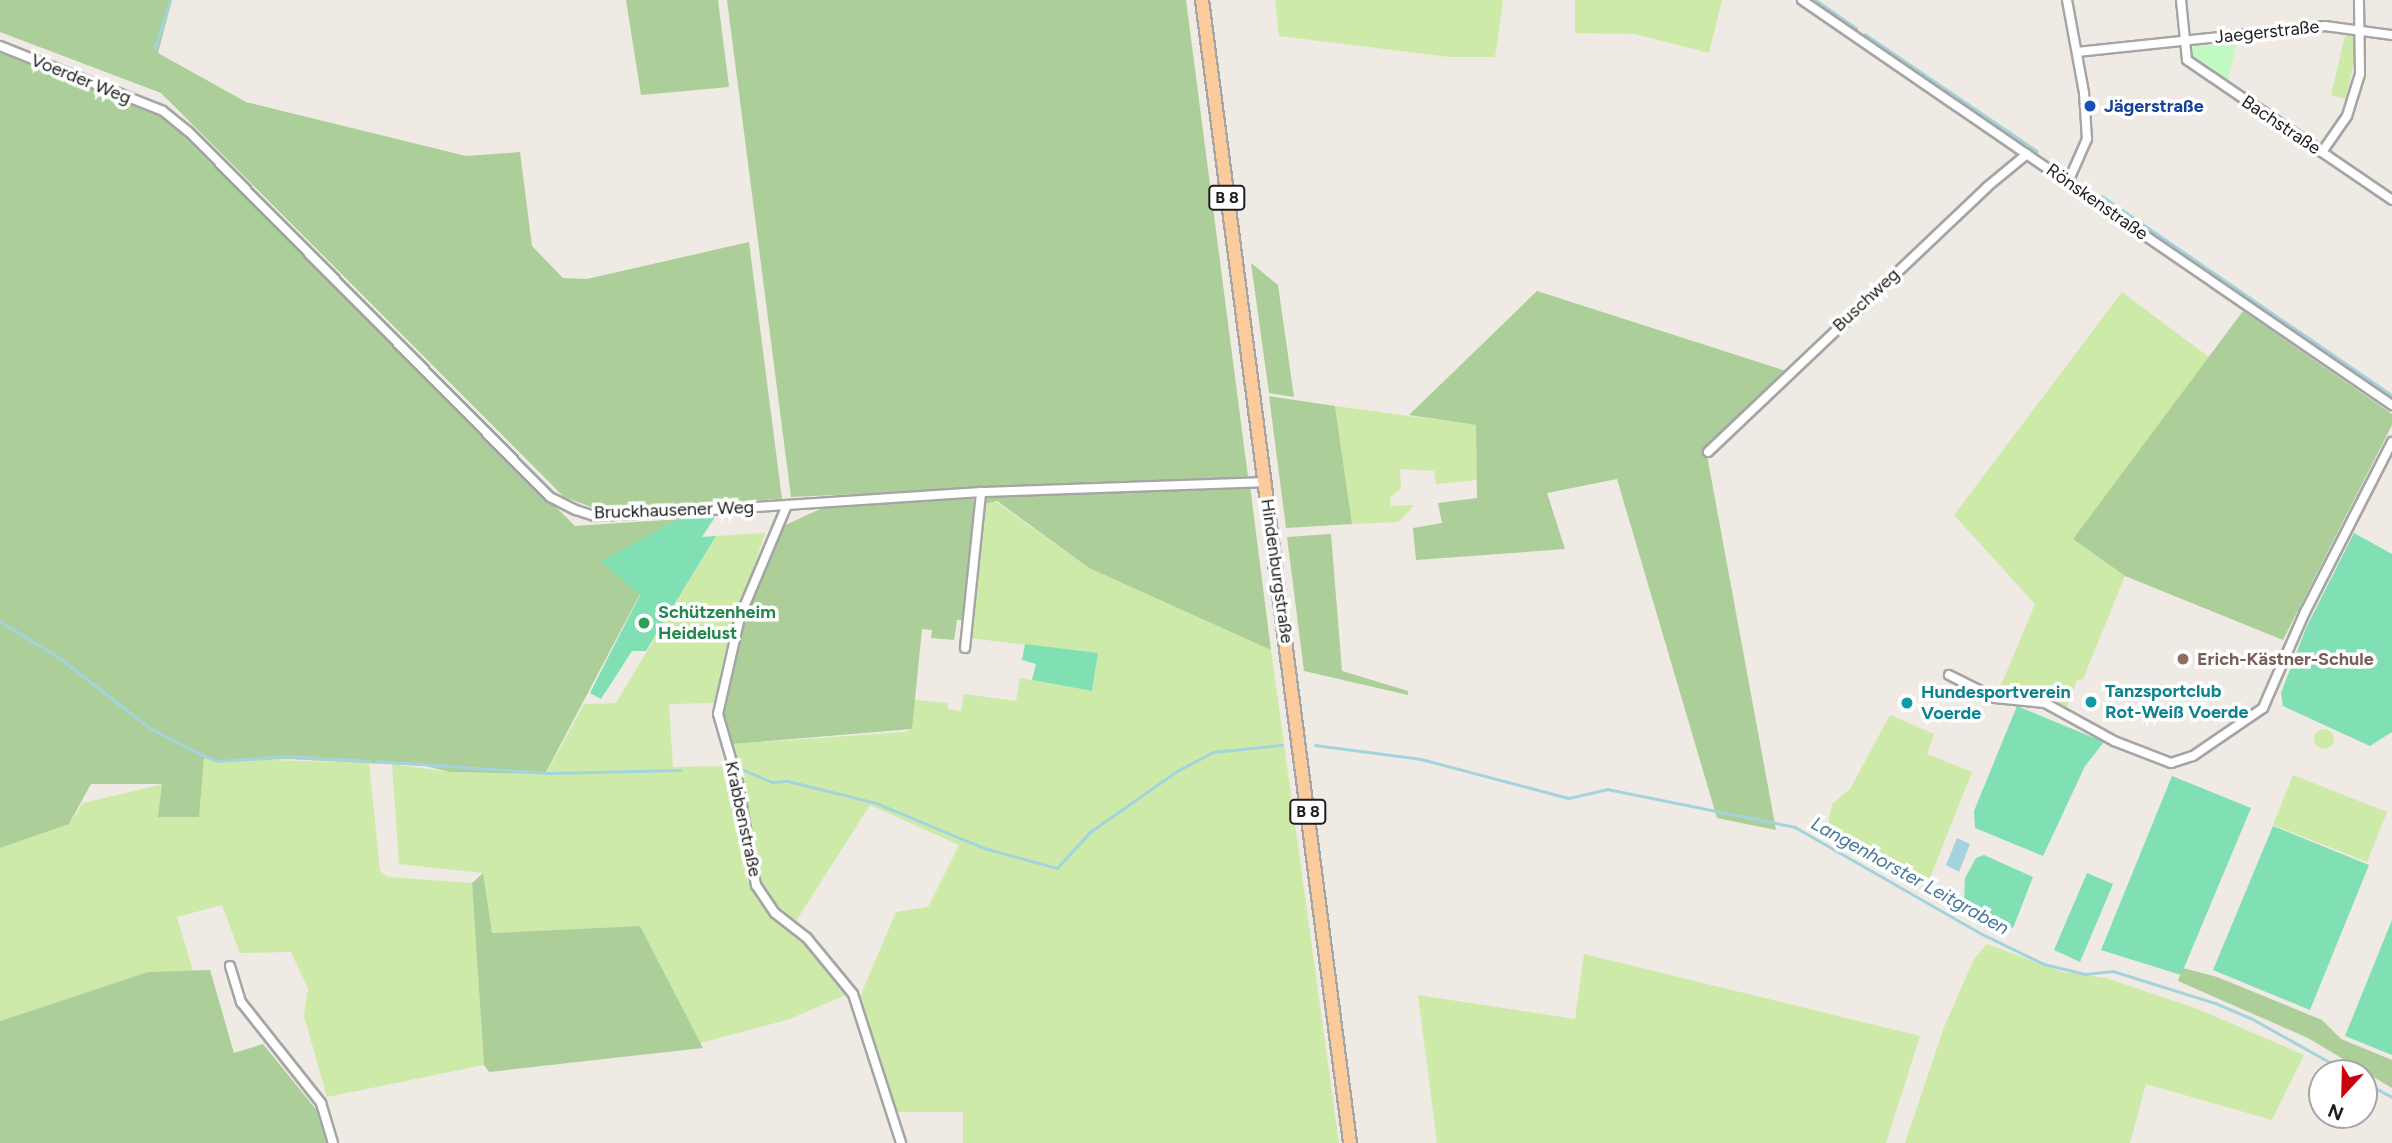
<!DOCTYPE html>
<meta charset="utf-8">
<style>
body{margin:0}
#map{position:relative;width:2392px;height:1143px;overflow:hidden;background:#efeae3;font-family:Figtree,sans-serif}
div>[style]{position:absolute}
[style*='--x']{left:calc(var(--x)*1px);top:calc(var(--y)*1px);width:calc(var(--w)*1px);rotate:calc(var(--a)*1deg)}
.grass>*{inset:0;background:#cdeaa9}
.round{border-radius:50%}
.forest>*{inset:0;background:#acce98}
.park>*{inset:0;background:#c0fac0}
.pitch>*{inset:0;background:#81dfb4}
.water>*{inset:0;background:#a3d4dd}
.stream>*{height:2.5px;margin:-1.25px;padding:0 1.25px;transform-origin:1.25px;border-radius:1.25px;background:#a3d4dd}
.roads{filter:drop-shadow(2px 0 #a5a5a5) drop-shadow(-2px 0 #a5a5a5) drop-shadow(0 2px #a5a5a5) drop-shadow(0 -2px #a5a5a5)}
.minor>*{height:8px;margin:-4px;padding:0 4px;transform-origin:4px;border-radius:4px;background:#fff}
.primary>*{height:12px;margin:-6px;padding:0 6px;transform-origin:6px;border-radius:6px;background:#fccb9b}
.dots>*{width:19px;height:19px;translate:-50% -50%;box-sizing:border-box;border:4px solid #fff;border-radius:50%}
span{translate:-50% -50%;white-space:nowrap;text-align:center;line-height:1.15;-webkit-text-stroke:7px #fff;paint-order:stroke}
.shield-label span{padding:2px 5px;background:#fff;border:2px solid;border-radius:5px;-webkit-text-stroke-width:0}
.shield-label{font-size:16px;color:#1e1e1e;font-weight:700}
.street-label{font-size:18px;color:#1e1e1e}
.transit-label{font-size:18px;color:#164399;font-weight:700}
.left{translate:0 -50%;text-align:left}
.leisure-label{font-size:18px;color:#27864d;font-weight:700}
.education-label{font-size:18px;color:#785e54;font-weight:700}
.culture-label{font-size:18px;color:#0d838f;font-weight:700}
.water-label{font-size:19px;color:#44789e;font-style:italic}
.north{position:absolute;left:2308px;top:1059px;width:70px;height:70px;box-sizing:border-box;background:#fff;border:2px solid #a5a5a5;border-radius:50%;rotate:202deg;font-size:19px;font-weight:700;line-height:28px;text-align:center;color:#1e1e1e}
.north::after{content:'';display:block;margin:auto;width:24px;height:32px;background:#cb000e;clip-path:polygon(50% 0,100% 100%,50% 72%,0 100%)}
</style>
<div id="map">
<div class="grass">
<i style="clip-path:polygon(1275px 0,1503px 0,1503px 2px,1495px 57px,1450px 57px,1279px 36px)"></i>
<i style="clip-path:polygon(1575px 0,1722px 0,1709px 53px,1634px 34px,1575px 33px)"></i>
<i style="clip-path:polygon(2345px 35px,2355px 36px,2358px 42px,2346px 99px,2331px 95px)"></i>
<i style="clip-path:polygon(2122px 292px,2209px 357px,2073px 539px,2125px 576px,2083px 679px,2077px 680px,2066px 710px,1997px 695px,2035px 604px,1954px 515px)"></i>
<i style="clip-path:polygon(1335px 406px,1476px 425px,1477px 480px,1436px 484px,1434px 471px,1400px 469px,1401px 489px,1390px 497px,1391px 506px,1413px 505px,1411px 509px,1398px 522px,1352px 524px)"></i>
<i style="clip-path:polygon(992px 499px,1089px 568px,1271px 650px,1339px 1143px,963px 1143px,963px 1112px,896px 1112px,859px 999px,896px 912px,928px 907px,959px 845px,870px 805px,796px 921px,769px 899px,755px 862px,733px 744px,905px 732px,912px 729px,914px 700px,947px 703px,948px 709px,961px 711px,964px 694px,1016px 701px,1020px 678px,1092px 691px,1098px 653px,968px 638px,982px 504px)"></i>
<i style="clip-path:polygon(765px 533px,724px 660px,716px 703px,669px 704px,673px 767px,726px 766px,732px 772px,745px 870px,757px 899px,806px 944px,846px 995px,787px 1020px,700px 1043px,640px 926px,492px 933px,482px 873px,399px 864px,392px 764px,450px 772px,546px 774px,584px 704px,616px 703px,716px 536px)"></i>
<i style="clip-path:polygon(1890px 715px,1934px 734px,1927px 754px,1972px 772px,1926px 888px,1827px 827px,1832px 804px,1850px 789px)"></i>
<i class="round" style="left:2314px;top:729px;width:20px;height:20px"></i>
<i style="clip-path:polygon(203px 758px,369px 763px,380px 871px,388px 877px,472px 883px,484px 1065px,327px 1097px,304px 1016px,308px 989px,291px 952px,240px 953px,222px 905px,177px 917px,193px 971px,148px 972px,0 1021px,0 848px,69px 824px,83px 803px,163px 784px,199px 817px)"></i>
<i style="clip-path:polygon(2293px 775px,2387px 812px,2367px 862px,2273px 825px)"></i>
<i style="clip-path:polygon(1987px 944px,2062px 972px,2106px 978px,2198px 1009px,2304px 1055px,2272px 1120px,2146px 1084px,2130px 1143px,1905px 1143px,1944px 1027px,1974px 959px)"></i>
<i style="clip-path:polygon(1584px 954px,1920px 1036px,1886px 1143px,1437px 1143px,1418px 995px,1575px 1019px)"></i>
</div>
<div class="forest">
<i style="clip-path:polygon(0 0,172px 0,158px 53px,246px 102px,466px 156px,520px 152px,532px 246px,563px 278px,587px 279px,749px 242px,782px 499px,594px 508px,564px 497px,161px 93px,0 32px)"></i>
<i style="clip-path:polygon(626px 0,718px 0,729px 87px,641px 95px)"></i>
<i style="clip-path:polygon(727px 0,1186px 0,1248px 477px,791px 497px)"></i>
<i style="clip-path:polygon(0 53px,165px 118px,575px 526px,679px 519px,602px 561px,640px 594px,545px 774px,450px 772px,425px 766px,287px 759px,218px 762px,204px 758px,199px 817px,158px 817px,162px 784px,91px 784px,69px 824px,0 848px)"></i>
<i style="clip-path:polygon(1251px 263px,1278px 285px,1294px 397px,1269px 393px)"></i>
<i style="clip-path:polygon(1537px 291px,1786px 371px,1706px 450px,1776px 830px,1717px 818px,1617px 479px,1547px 493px,1565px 549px,1416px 560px,1413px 528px,1442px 523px,1438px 503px,1477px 498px,1476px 425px,1409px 415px)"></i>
<i style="clip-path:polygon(2243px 311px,2392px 414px,2392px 425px,2283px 640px,2125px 576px,2073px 539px)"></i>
<i style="clip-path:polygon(1269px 396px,1335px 406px,1352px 524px,1286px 528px)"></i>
<i style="clip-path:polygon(1250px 486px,1271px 650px,1089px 568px,997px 501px,983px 504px,985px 495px)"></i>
<i style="clip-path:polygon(968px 495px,978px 504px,966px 620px,957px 620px,954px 640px,931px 638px,932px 630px,922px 629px,912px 729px,733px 744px,724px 725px,726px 693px,741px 633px,779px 528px,831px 504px)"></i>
<i style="clip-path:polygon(1331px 534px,1342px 671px,1408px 691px,1408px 695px,1304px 671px,1287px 537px)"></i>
<i style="clip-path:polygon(483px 873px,492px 933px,640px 926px,703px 1048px,489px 1072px,484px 1065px,472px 883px)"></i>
<i style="clip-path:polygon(2183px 968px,2217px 977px,2322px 1020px,2341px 1039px,2392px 1060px,2392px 1088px,2308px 1038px,2178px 981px)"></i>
<i style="clip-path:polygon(210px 970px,234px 1053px,263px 1044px,319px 1113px,328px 1143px,0 1143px,0 1021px,148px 972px)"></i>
</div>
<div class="park">
<i style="clip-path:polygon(2237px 42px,2228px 80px,2192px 56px,2191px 47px)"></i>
</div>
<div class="pitch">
<i style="clip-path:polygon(715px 517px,702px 537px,716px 536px,646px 651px,632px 651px,601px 699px,590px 693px,640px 595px,601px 561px,679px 519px)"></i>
<i style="clip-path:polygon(2354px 533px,2392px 554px,2392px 732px,2370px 746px,2283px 706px,2281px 693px,2306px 628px)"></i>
<i style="clip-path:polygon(1025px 644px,1098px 653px,1092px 691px,1032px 680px,1036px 664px,1022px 660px)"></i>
<i style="clip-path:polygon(2017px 706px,2104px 742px,2085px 766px,2043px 856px,1975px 828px,1974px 811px)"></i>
<i style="clip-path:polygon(2172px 776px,2251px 808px,2181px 975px,2101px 950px)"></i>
<i style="clip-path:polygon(2273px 826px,2369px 865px,2310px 1010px,2213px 970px)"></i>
<i style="clip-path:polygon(1984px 855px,2033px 877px,2013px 928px,1979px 916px,1964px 902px,1965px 878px,1976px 858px)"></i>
<i style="clip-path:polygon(2087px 873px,2113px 884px,2080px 962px,2054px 950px)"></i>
<i style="clip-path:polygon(2392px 920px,2392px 1055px,2345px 1036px)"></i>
</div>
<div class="water">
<i style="clip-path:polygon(1957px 838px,1970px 844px,1959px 872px,1946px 865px)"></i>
</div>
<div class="stream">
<i style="--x:1816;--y:0;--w:49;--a:35"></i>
<i style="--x:1865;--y:34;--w:208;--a:34.2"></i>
<i style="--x:155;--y:48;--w:50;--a:-72.6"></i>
<i style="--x:2102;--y:196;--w:352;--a:34.5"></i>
<i style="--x:0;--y:621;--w:70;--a:31.7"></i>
<i style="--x:60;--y:658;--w:114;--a:37.9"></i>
<i style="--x:150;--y:728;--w:62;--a:27"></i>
<i style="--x:205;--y:756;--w:14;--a:21"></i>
<i style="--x:218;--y:761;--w:68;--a:-4.2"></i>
<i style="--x:286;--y:756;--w:83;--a:3.4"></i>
<i style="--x:1315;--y:745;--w:107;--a:7.5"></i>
<i style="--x:1421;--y:759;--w:153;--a:14.8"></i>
<i style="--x:1569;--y:798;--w:39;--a:-13"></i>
<i style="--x:1607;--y:789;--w:192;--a:11.4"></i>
<i style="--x:1795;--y:827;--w:215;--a:29.8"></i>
<i style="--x:1982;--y:934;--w:69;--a:25.8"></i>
<i style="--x:2044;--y:964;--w:42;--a:13.7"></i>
<i style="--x:2085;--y:974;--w:28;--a:-6"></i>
<i style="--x:2113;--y:971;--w:107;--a:17.4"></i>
<i style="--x:2215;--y:1003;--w:39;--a:23"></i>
<i style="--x:2251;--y:1018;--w:112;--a:29.3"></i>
<i style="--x:377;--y:761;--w:173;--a:4"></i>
<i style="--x:550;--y:773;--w:130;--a:-1.3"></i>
<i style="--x:739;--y:768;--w:36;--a:23"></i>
<i style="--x:772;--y:782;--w:16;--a:-4"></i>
<i style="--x:788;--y:781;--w:91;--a:14"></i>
<i style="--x:876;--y:803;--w:117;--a:22.6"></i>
<i style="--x:984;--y:848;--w:76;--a:15.3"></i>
<i style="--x:1057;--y:868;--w:49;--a:-47.5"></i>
<i style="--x:1090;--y:832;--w:106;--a:-35"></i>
<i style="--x:1177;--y:771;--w:41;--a:-27.8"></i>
<i style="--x:1213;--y:752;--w:69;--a:-5.8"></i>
<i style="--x:2364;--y:1082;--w:32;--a:28"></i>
</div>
<div class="roads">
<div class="minor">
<i style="--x:1802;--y:0;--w:716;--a:34.47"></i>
<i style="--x:2067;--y:0;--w:95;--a:79.6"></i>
<i style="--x:2084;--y:93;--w:46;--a:86.3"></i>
<i style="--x:2087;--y:139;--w:47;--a:113.8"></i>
<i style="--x:2181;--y:0;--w:60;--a:84.3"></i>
<i style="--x:2187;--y:60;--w:248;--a:34.3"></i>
<i style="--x:0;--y:46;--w:175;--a:21.7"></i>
<i style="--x:163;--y:111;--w:33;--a:39"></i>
<i style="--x:189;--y:132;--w:513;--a:45.32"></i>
<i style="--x:550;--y:497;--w:29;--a:27"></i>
<i style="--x:576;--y:510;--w:20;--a:18"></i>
<i style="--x:595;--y:516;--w:71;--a:-2.4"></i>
<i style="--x:666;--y:513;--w:316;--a:-3.8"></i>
<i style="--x:981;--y:492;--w:283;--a:-2"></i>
<i style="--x:2077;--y:52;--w:249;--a:-6"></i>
<i style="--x:2325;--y:26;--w:68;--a:7.7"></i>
<i style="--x:2322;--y:152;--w:44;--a:-55.2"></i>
<i style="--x:2347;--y:116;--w:44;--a:-72.8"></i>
<i style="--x:2360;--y:74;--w:74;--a:-90.8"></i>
<i style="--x:1708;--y:452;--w:385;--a:-43.5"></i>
<i style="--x:1987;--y:187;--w:52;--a:-39.5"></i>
<i style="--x:787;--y:505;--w:121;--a:112.8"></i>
<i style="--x:740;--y:617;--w:99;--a:102.8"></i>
<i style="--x:718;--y:714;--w:72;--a:73.8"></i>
<i style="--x:738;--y:783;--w:104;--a:80"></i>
<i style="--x:756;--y:885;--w:34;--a:56"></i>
<i style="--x:775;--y:913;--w:41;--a:38"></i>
<i style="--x:807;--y:938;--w:72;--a:50.6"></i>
<i style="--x:853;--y:994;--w:157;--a:72.1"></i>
<i style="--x:965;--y:648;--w:157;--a:-84.1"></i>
<i style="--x:1949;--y:675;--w:51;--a:26.6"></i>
<i style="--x:1995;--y:698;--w:50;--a:5.7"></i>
<i style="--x:2045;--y:703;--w:79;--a:28.8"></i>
<i style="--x:2114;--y:741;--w:61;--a:21.1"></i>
<i style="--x:2171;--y:763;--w:23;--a:-18"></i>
<i style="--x:2193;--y:756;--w:85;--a:-34.4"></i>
<i style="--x:2263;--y:708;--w:105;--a:-66.4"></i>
<i style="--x:2305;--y:612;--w:191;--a:-62.9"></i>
<i style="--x:230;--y:966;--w:38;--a:73"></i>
<i style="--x:241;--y:1002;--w:129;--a:51.6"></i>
<i style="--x:321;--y:1103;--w:42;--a:73.3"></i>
</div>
<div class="primary">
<i style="--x:1202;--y:0;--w:1153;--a:82.62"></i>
</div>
</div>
<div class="dots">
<i style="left:2090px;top:106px;background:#1a4fb4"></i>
<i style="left:644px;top:623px;background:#2e9e5b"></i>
<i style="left:2183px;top:659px;background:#8d6e63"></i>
<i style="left:2091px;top:702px;background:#0f9aa8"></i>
<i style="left:1907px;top:703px;background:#0f9aa8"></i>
</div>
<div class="shield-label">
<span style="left:1227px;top:198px">B 8</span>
<span style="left:1308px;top:812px">B 8</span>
</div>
<div class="street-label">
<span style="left:2267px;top:32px;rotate:-6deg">Jaegerstraße</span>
<span style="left:81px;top:79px;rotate:22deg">Voerder Weg</span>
<span style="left:2281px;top:125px;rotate:34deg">Bachstraße</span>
<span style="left:2097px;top:202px;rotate:35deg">Rönskenstraße</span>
<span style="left:1866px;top:300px;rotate:-43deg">Buschweg</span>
<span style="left:674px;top:510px;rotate:-2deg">Bruckhausener Weg</span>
<span style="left:1277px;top:571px;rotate:82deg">Hindenburgstraße</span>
<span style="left:743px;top:819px;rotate:78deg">Krabbenstraße</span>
</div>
<div class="transit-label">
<span class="left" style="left:2104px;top:106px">Jägerstraße</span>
</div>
<div class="leisure-label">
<span class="left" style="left:658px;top:623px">Schützenheim<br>Heidelust</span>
</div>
<div class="education-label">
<span class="left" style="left:2197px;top:659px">Erich-Kästner-Schule</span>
</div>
<div class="culture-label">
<span class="left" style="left:2105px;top:702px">Tanzsportclub<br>Rot-Weiß Voerde</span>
<span class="left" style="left:1921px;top:703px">Hundesportverein<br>Voerde</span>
</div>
<div class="water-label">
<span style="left:1910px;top:876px;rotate:29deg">Langenhorster Leitgraben</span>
</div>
<div class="north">N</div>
</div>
